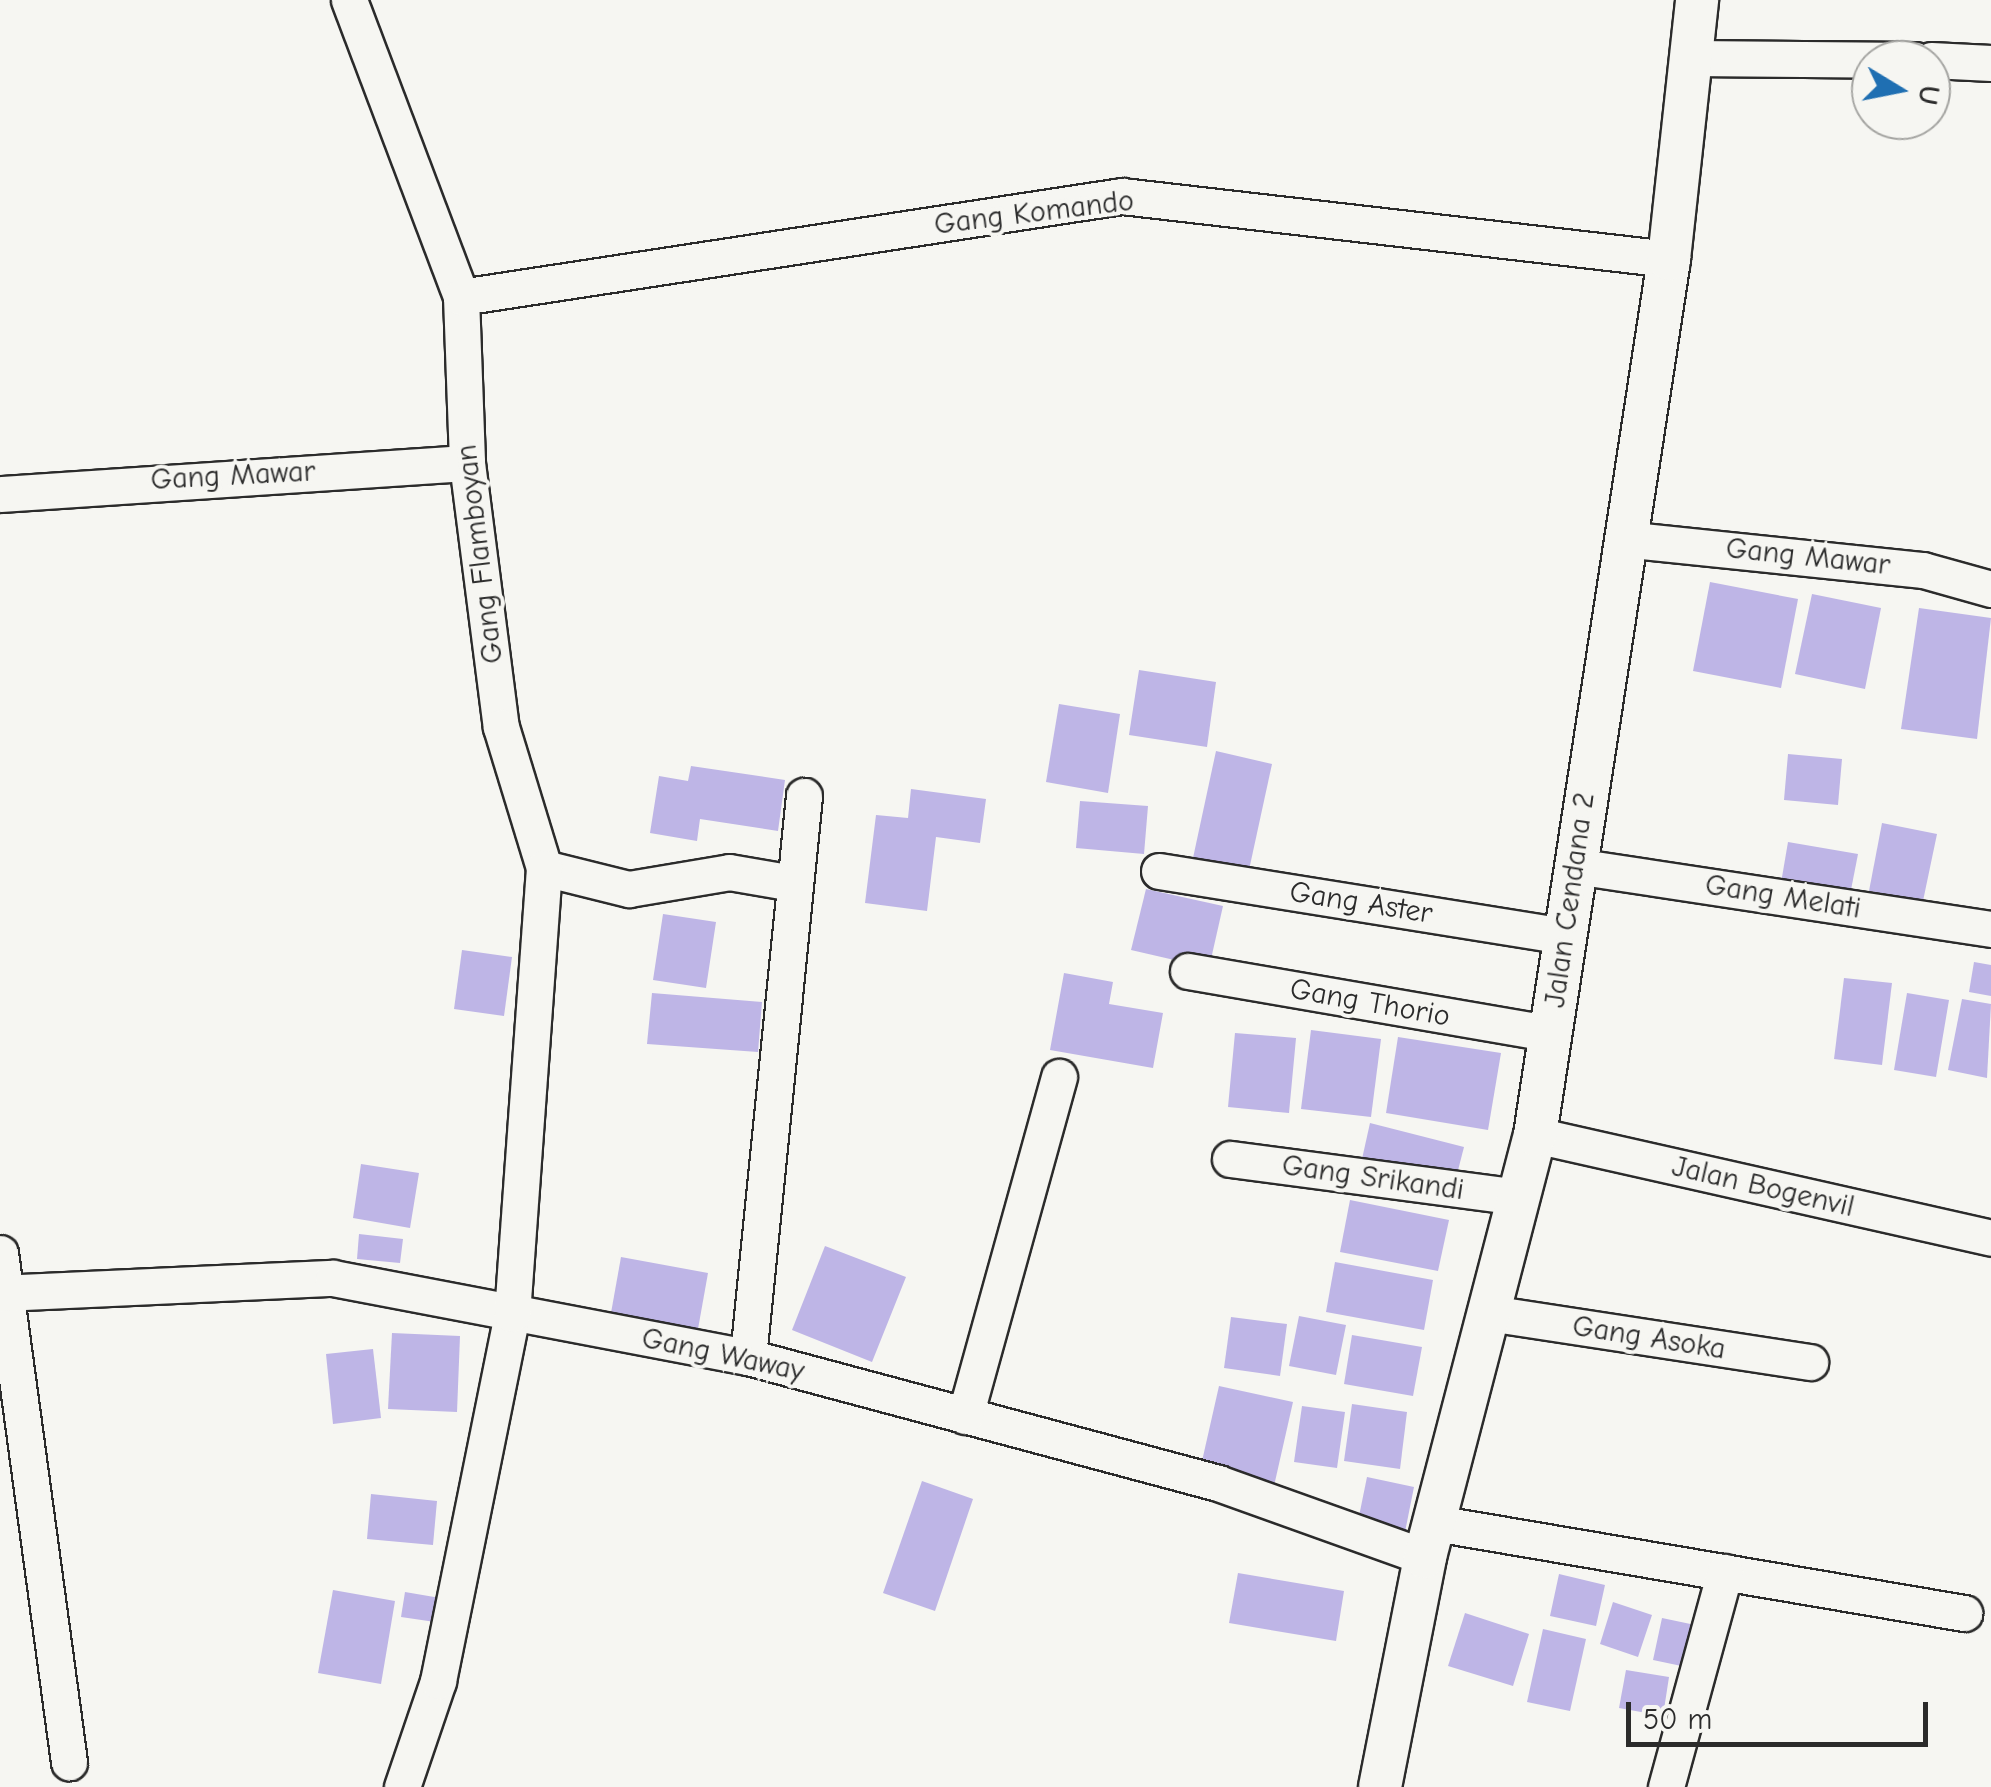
<!DOCTYPE html>
<style>
body{margin:0}
#map{position:relative;width:1991px;height:1787px;overflow:hidden;background:#f6f6f2;font-family:"Comic Neue",sans-serif}
div>[style]{position:absolute}
[style*='--x']{left:calc(var(--x)*1px);top:calc(var(--y)*1px);width:calc(var(--w)*1px);rotate:calc(var(--a)*1deg)}
.building>*{inset:0;background:#beb5e6}
.roads{filter:drop-shadow(2px 0 #2b2b2b) drop-shadow(-2px 0 #2b2b2b) drop-shadow(0 2px #2b2b2b) drop-shadow(0 -2px #2b2b2b)}
.minor>*{height:35px;margin:-17.5px;padding:0 17.5px;transform-origin:17.5px;border-radius:17.5px;background:#f6f6f2}
.tertiary>*{height:42px;margin:-21px;padding:0 21px;transform-origin:21px;border-radius:21px;background:#f6f6f2}
span{translate:-50% -50%;white-space:nowrap;text-align:center;line-height:1.15;-webkit-text-stroke:8px #f6f6f2;paint-order:stroke}
.street-label{font-size:30px;color:#2b2b2b}
.north{position:absolute;left:1851px;top:40px;width:100px;height:100px;box-sizing:border-box;background:#f6f6f2;border:2px solid #a5a5a2;border-radius:50%;rotate:100deg;font-size:28px;font-weight:700;line-height:40px;text-align:center;color:#2b2b2b}
.north::after{content:'';display:block;margin:auto;width:35px;height:45px;background:#1f6fb2;clip-path:polygon(50% 0,100% 100%,50% 72%,0 100%)}
.scale{position:absolute;left:1626px;top:1702px;width:302px;height:45px;box-sizing:border-box;border:5px solid #2b2b2b;border-top:0;padding-left:12px;font-size:30px;line-height:35px;white-space:nowrap;color:#2b2b2b;-webkit-text-stroke:8px #f6f6f2;paint-order:stroke}
</style>
<div id="map">
<div class="building">
<i style="clip-path:polygon(1710px 582px,1798px 599px,1781px 688px,1693px 671px)"></i>
<i style="clip-path:polygon(1812px 594px,1881px 608px,1865px 689px,1795px 674px)"></i>
<i style="clip-path:polygon(1919px 608px,1991px 618px,1977px 739px,1901px 729px)"></i>
<i style="clip-path:polygon(1139px 670px,1216px 682px,1207px 747px,1129px 735px)"></i>
<i style="clip-path:polygon(1059px 704px,1120px 714px,1108px 793px,1046px 782px)"></i>
<i style="clip-path:polygon(1216px 751px,1272px 764px,1249px 870px,1193px 858px)"></i>
<i style="clip-path:polygon(1788px 754px,1842px 759px,1838px 805px,1784px 800px)"></i>
<i style="clip-path:polygon(691px 766px,785px 780px,778px 831px,700px 819px,697px 841px,650px 833px,659px 776px,688px 781px)"></i>
<i style="clip-path:polygon(911px 789px,986px 799px,980px 843px,936px 837px,927px 911px,865px 903px,876px 815px,908px 818px)"></i>
<i style="clip-path:polygon(1080px 801px,1148px 806px,1144px 854px,1076px 848px)"></i>
<i style="clip-path:polygon(1882px 823px,1937px 834px,1923px 901px,1869px 891px)"></i>
<i style="clip-path:polygon(1788px 842px,1858px 854px,1850px 895px,1781px 883px)"></i>
<i style="clip-path:polygon(1146px 889px,1223px 906px,1209px 968px,1131px 950px)"></i>
<i style="clip-path:polygon(663px 914px,716px 922px,706px 988px,653px 980px)"></i>
<i style="clip-path:polygon(462px 950px,512px 957px,504px 1016px,454px 1009px)"></i>
<i style="clip-path:polygon(1974px 962px,1991px 965px,1991px 996px,1969px 992px)"></i>
<i style="clip-path:polygon(1064px 973px,1113px 982px,1109px 1004px,1163px 1013px,1153px 1068px,1050px 1050px)"></i>
<i style="clip-path:polygon(1844px 978px,1892px 983px,1882px 1065px,1834px 1059px)"></i>
<i style="clip-path:polygon(652px 993px,762px 1002px,758px 1052px,647px 1044px)"></i>
<i style="clip-path:polygon(1907px 993px,1949px 1000px,1936px 1077px,1894px 1070px)"></i>
<i style="clip-path:polygon(1962px 999px,1991px 1004px,1987px 1078px,1948px 1070px)"></i>
<i style="clip-path:polygon(1311px 1030px,1381px 1039px,1371px 1117px,1301px 1109px)"></i>
<i style="clip-path:polygon(1235px 1033px,1296px 1038px,1289px 1113px,1228px 1107px)"></i>
<i style="clip-path:polygon(1398px 1037px,1501px 1053px,1488px 1130px,1386px 1113px)"></i>
<i style="clip-path:polygon(1370px 1123px,1464px 1147px,1455px 1182px,1362px 1159px)"></i>
<i style="clip-path:polygon(361px 1164px,419px 1173px,410px 1228px,353px 1218px)"></i>
<i style="clip-path:polygon(1350px 1200px,1449px 1220px,1438px 1271px,1340px 1252px)"></i>
<i style="clip-path:polygon(359px 1234px,403px 1239px,400px 1263px,357px 1259px)"></i>
<i style="clip-path:polygon(825px 1246px,906px 1277px,872px 1362px,792px 1330px)"></i>
<i style="clip-path:polygon(621px 1257px,708px 1273px,698px 1329px,611px 1313px)"></i>
<i style="clip-path:polygon(1335px 1262px,1433px 1280px,1424px 1330px,1326px 1312px)"></i>
<i style="clip-path:polygon(1299px 1316px,1346px 1325px,1336px 1375px,1289px 1366px)"></i>
<i style="clip-path:polygon(1231px 1317px,1287px 1324px,1280px 1376px,1224px 1368px)"></i>
<i style="clip-path:polygon(392px 1333px,460px 1336px,457px 1412px,388px 1409px)"></i>
<i style="clip-path:polygon(1352px 1335px,1422px 1347px,1413px 1396px,1344px 1384px)"></i>
<i style="clip-path:polygon(373px 1349px,381px 1418px,333px 1424px,326px 1354px)"></i>
<i style="clip-path:polygon(1219px 1386px,1293px 1402px,1274px 1486px,1200px 1470px)"></i>
<i style="clip-path:polygon(1352px 1404px,1407px 1412px,1400px 1469px,1344px 1461px)"></i>
<i style="clip-path:polygon(1302px 1406px,1345px 1412px,1337px 1468px,1294px 1462px)"></i>
<i style="clip-path:polygon(1367px 1477px,1414px 1487px,1404px 1537px,1357px 1526px)"></i>
<i style="clip-path:polygon(922px 1481px,973px 1499px,935px 1611px,883px 1593px)"></i>
<i style="clip-path:polygon(371px 1494px,437px 1501px,433px 1545px,367px 1539px)"></i>
<i style="clip-path:polygon(1238px 1573px,1344px 1591px,1336px 1641px,1229px 1623px)"></i>
<i style="clip-path:polygon(1559px 1574px,1605px 1585px,1596px 1626px,1550px 1616px)"></i>
<i style="clip-path:polygon(333px 1590px,395px 1601px,381px 1684px,318px 1673px)"></i>
<i style="clip-path:polygon(405px 1592px,446px 1599px,442px 1623px,401px 1617px)"></i>
<i style="clip-path:polygon(1613px 1602px,1652px 1615px,1638px 1657px,1600px 1644px)"></i>
<i style="clip-path:polygon(1465px 1613px,1529px 1634px,1513px 1686px,1448px 1666px)"></i>
<i style="clip-path:polygon(1662px 1618px,1700px 1626px,1691px 1668px,1653px 1660px)"></i>
<i style="clip-path:polygon(1543px 1629px,1586px 1639px,1570px 1711px,1527px 1702px)"></i>
<i style="clip-path:polygon(1626px 1670px,1669px 1677px,1663px 1716px,1619px 1708px)"></i>
</div>
<div class="roads">
<div class="minor">
<i style="--x:349;--y:0;--w:317;--a:69.3"></i>
<i style="--x:461;--y:297;--w:166;--a:87.9"></i>
<i style="--x:467;--y:463;--w:266;--a:82.7"></i>
<i style="--x:501;--y:727;--w:147;--a:73"></i>
<i style="--x:544;--y:868;--w:88;--a:13.9"></i>
<i style="--x:629;--y:889;--w:101;--a:-9.6"></i>
<i style="--x:729;--y:872;--w:65;--a:9.8"></i>
<i style="--x:1691;--y:58;--w:224;--a:0.5"></i>
<i style="--x:1931;--y:60;--w:60;--a:2.9"></i>
<i style="--x:461;--y:297;--w:669;--a:-8.69"></i>
<i style="--x:1122;--y:196;--w:551;--a:6.57"></i>
<i style="--x:0;--y:494;--w:468;--a:-3.8"></i>
<i style="--x:1623;--y:539;--w:302;--a:5.9"></i>
<i style="--x:1923;--y:570;--w:71;--a:15.6"></i>
<i style="--x:1575;--y:866;--w:421;--a:8.6"></i>
<i style="--x:1159;--y:871;--w:409;--a:9.1"></i>
<i style="--x:1188;--y:971;--w:368;--a:9.8"></i>
<i style="--x:1535;--y:1135;--w:467;--a:12.7"></i>
<i style="--x:1230;--y:1159;--w:290;--a:7.5"></i>
<i style="--x:0;--y:1253;--w:514;--a:82.28"></i>
<i style="--x:0;--y:1293;--w:333;--a:-2.6"></i>
<i style="--x:333;--y:1278;--w:422;--a:10.8"></i>
<i style="--x:748;--y:1357;--w:487;--a:15"></i>
<i style="--x:1218;--y:1483;--w:220;--a:19.7"></i>
<i style="--x:1489;--y:1313;--w:325;--a:8.7"></i>
<i style="--x:748;--y:1357;--w:564;--a:-84.3"></i>
<i style="--x:965;--y:1416;--w:352;--a:-74.5"></i>
<i style="--x:1435;--y:1523;--w:537;--a:9.66"></i>
<i style="--x:402;--y:1787;--w:112;--a:-71.2"></i>
<i style="--x:438;--y:1681;--w:374;--a:-78.6"></i>
<i style="--x:512;--y:1314;--w:447;--a:-85.9"></i>
<i style="--x:1666;--y:1787;--w:223;--a:-74.7"></i>
</div>
<div class="tertiary">
<i style="--x:1380;--y:1787;--w:234;--a:-78.9"></i>
<i style="--x:1425;--y:1557;--w:436;--a:-75.4"></i>
<i style="--x:1535;--y:1135;--w:886;--a:-81.3"></i>
<i style="--x:1669;--y:259;--w:261;--a:-83.8"></i>
</div>
</div>
<div class="street-label">
<span style="left:1034px;top:213px;rotate:-7deg">Gang Komando</span>
<span style="left:233px;top:476px;rotate:-3deg">Gang Mawar</span>
<span style="left:480px;top:554px;rotate:-97deg">Gang Flamboyan</span>
<span style="left:1808px;top:557px;rotate:6deg">Gang Mawar</span>
<span style="left:1783px;top:897px;rotate:9deg">Gang Melati</span>
<span style="left:1570px;top:900px;rotate:-82deg">Jalan Cendana 2</span>
<span style="left:1361px;top:903px;rotate:9deg">Gang Aster</span>
<span style="left:1370px;top:1003px;rotate:10deg">Gang Thorio</span>
<span style="left:1373px;top:1178px;rotate:8deg">Gang Srikandi</span>
<span style="left:1763px;top:1187px;rotate:13deg">Jalan Bogenvil</span>
<span style="left:1649px;top:1338px;rotate:9deg">Gang Asoka</span>
<span style="left:723px;top:1355px;rotate:12deg">Gang Waway</span>
</div>
<div class="north">U</div>
<div class="scale">50 m</div>
</div>
